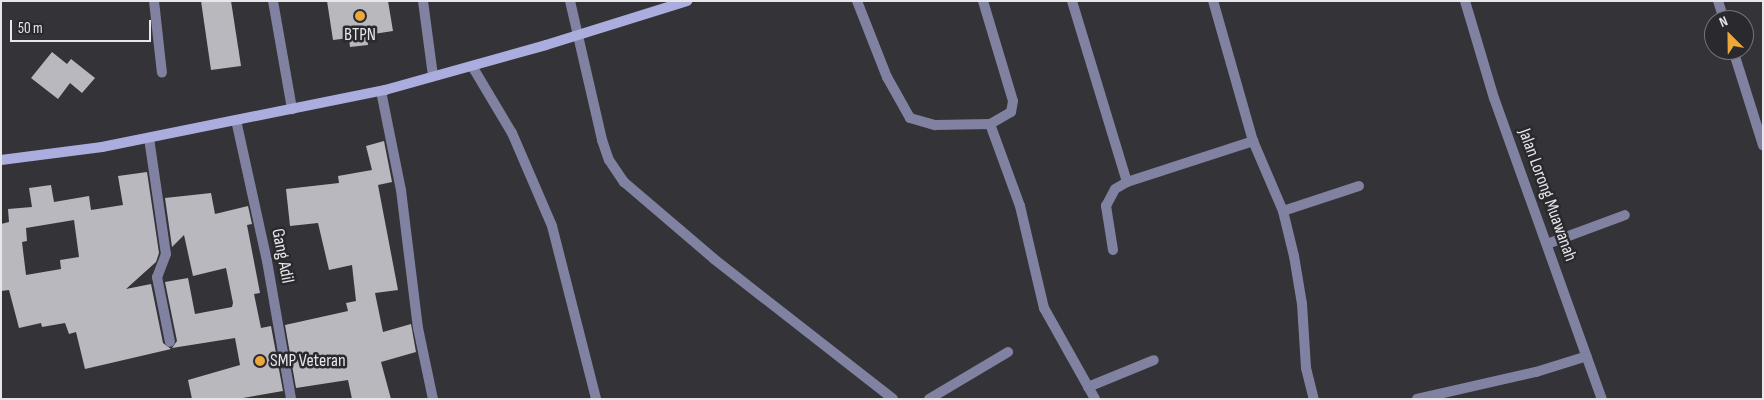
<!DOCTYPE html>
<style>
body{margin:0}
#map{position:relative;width:1764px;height:400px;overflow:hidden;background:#333338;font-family:"Sofia Sans Condensed",sans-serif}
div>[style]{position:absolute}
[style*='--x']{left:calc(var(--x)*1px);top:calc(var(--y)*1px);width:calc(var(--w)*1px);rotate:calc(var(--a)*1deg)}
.building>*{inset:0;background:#b8b8be}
.service>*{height:10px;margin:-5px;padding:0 5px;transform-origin:5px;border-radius:5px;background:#8181a1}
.minor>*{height:10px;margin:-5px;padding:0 5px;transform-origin:5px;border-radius:5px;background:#8181a1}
.secondary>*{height:10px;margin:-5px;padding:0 5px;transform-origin:5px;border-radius:5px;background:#acaddf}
.dots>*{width:14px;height:14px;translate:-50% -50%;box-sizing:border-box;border:2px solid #29292e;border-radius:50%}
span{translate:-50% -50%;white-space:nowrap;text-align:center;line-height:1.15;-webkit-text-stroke:5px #29292e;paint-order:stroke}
.poi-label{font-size:18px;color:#e7e7ea}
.left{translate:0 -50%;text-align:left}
.street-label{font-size:18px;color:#e7e7ea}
.frame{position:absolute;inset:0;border:2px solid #e7e7ea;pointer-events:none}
.north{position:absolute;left:1704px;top:10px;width:50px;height:50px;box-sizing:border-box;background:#29292e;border:1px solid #757579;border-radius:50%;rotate:337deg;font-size:14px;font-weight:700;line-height:20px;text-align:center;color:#e7e7ea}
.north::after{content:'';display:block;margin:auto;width:18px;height:22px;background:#eda83c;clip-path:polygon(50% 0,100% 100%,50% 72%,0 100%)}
.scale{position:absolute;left:10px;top:20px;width:141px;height:22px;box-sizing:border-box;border:2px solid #e7e7ea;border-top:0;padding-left:6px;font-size:15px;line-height:18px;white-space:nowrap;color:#e7e7ea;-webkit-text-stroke:4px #29292e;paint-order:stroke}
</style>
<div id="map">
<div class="building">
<i style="clip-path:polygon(201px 1px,231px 1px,241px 66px,211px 70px)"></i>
<i style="clip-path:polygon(327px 1px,388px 1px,393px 31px,367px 35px,368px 45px,350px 47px,349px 38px,333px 40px)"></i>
<i style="clip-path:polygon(52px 52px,67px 64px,71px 59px,95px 78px,82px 93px,70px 83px,58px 99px,31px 78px)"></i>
<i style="clip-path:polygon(384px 141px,392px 182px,378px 185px,398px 290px,375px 293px,383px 332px,411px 324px,416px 352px,381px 362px,391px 399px,352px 399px,348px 380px,296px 388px,285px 325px,348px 311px,346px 303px,356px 301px,352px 265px,329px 270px,318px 223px,290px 226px,286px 189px,339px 183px,338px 176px,372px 170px,366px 146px)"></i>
<i style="clip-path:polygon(evenodd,147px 172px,159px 253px,156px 262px,126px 289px,151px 284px,163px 343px,171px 349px,85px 369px,76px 332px,69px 334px,65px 323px,42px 327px,41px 323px,19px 328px,9px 290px,1px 291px,1px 224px,9px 222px,8px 209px,32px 207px,29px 188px,51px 185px,54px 202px,89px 196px,91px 210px,123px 205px,118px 176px,147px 172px,74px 220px,79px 257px,60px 260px,61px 269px,26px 275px,22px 242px,27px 241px,26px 228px,74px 220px)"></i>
<i style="clip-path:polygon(211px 193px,215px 214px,248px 206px,252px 224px,247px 225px,260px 293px,254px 294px,261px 328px,271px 326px,283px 391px,237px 399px,192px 399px,188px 380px,240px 365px,235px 338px,172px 348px,177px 341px,165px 282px,188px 278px,195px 314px,232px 307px,233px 303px,226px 268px,193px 276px,184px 235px,172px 247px,165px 198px)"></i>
</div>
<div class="service">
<i style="--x:149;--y:138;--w:117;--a:81.7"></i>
<i style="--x:166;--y:254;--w:25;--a:111"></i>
<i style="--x:157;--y:277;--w:66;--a:78.7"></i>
</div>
<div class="minor">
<i style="--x:154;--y:1;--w:72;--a:83.7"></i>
<i style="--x:273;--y:1;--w:110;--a:80"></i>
<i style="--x:423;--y:1;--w:76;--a:82.4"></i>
<i style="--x:570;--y:1;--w:143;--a:77"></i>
<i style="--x:602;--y:140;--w:21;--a:71"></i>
<i style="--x:609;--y:160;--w:27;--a:56"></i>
<i style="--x:624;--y:182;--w:118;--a:40.5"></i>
<i style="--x:714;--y:259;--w:227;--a:38"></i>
<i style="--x:857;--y:1;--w:82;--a:68.5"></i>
<i style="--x:887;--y:77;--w:47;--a:60.7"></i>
<i style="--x:910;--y:118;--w:26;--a:16"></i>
<i style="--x:935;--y:125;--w:55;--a:-1"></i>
<i style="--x:983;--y:1;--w:104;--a:73.3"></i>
<i style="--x:1013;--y:101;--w:11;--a:100"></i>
<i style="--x:1011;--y:112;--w:24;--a:150"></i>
<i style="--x:990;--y:124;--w:87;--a:69.9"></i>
<i style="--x:1020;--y:206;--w:105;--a:76.8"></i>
<i style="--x:1044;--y:308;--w:104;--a:60.7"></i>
<i style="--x:1072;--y:1;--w:189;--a:73.1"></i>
<i style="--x:1465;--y:1;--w:101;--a:73.4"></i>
<i style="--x:1494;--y:98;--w:320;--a:70.3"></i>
<i style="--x:1718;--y:1;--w:20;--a:72"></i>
<i style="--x:1733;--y:50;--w:100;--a:72.5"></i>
<i style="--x:472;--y:66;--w:78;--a:59.2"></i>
<i style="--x:512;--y:133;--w:101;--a:66.7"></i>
<i style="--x:552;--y:226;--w:179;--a:75.7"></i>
<i style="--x:381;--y:91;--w:101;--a:78.6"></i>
<i style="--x:401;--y:190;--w:139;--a:83"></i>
<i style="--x:418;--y:328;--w:73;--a:78.1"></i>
<i style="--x:236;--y:120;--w:144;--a:77.6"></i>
<i style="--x:267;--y:261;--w:140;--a:80.1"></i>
<i style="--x:1253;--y:141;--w:76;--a:66.8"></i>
<i style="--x:1283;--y:211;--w:46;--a:76.3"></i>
<i style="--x:1294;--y:256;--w:49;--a:80.5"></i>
<i style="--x:1302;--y:304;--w:64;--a:86.4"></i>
<i style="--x:1306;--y:368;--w:32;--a:76"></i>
<i style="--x:1283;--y:211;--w:80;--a:-18.2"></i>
<i style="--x:1547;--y:244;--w:83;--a:-20.4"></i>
<i style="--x:1113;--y:250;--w:45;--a:-99"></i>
<i style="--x:1106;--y:206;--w:19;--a:-62"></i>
<i style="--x:1115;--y:189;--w:14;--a:-30"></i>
<i style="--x:1127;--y:182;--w:133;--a:-18"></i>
<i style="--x:1253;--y:141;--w:146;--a:-105.9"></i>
<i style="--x:1088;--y:387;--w:71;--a:-22.2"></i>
<i style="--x:929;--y:399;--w:92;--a:-30.7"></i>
<i style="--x:1417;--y:399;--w:122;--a:-12.8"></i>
<i style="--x:1536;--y:372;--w:53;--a:-17.4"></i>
</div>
<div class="secondary">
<i style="--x:1;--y:160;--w:102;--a:-7.3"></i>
<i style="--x:102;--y:147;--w:289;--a:-11.4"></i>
<i style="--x:385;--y:90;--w:167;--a:-15.6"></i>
<i style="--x:546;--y:45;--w:148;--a:-17.3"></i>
</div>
<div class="dots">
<i style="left:360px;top:16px;background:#eda83c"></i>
<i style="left:260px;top:361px;background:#eda83c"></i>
</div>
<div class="poi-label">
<span style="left:360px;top:35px">BTPN</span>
<span class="left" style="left:270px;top:361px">SMP Veteran</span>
</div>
<div class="street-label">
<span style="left:1547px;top:195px;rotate:70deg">Jalan Lorong Muawanah</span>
<span style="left:282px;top:256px;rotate:79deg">Gang Adil</span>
</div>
<div class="frame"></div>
<div class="north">N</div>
<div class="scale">50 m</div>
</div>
